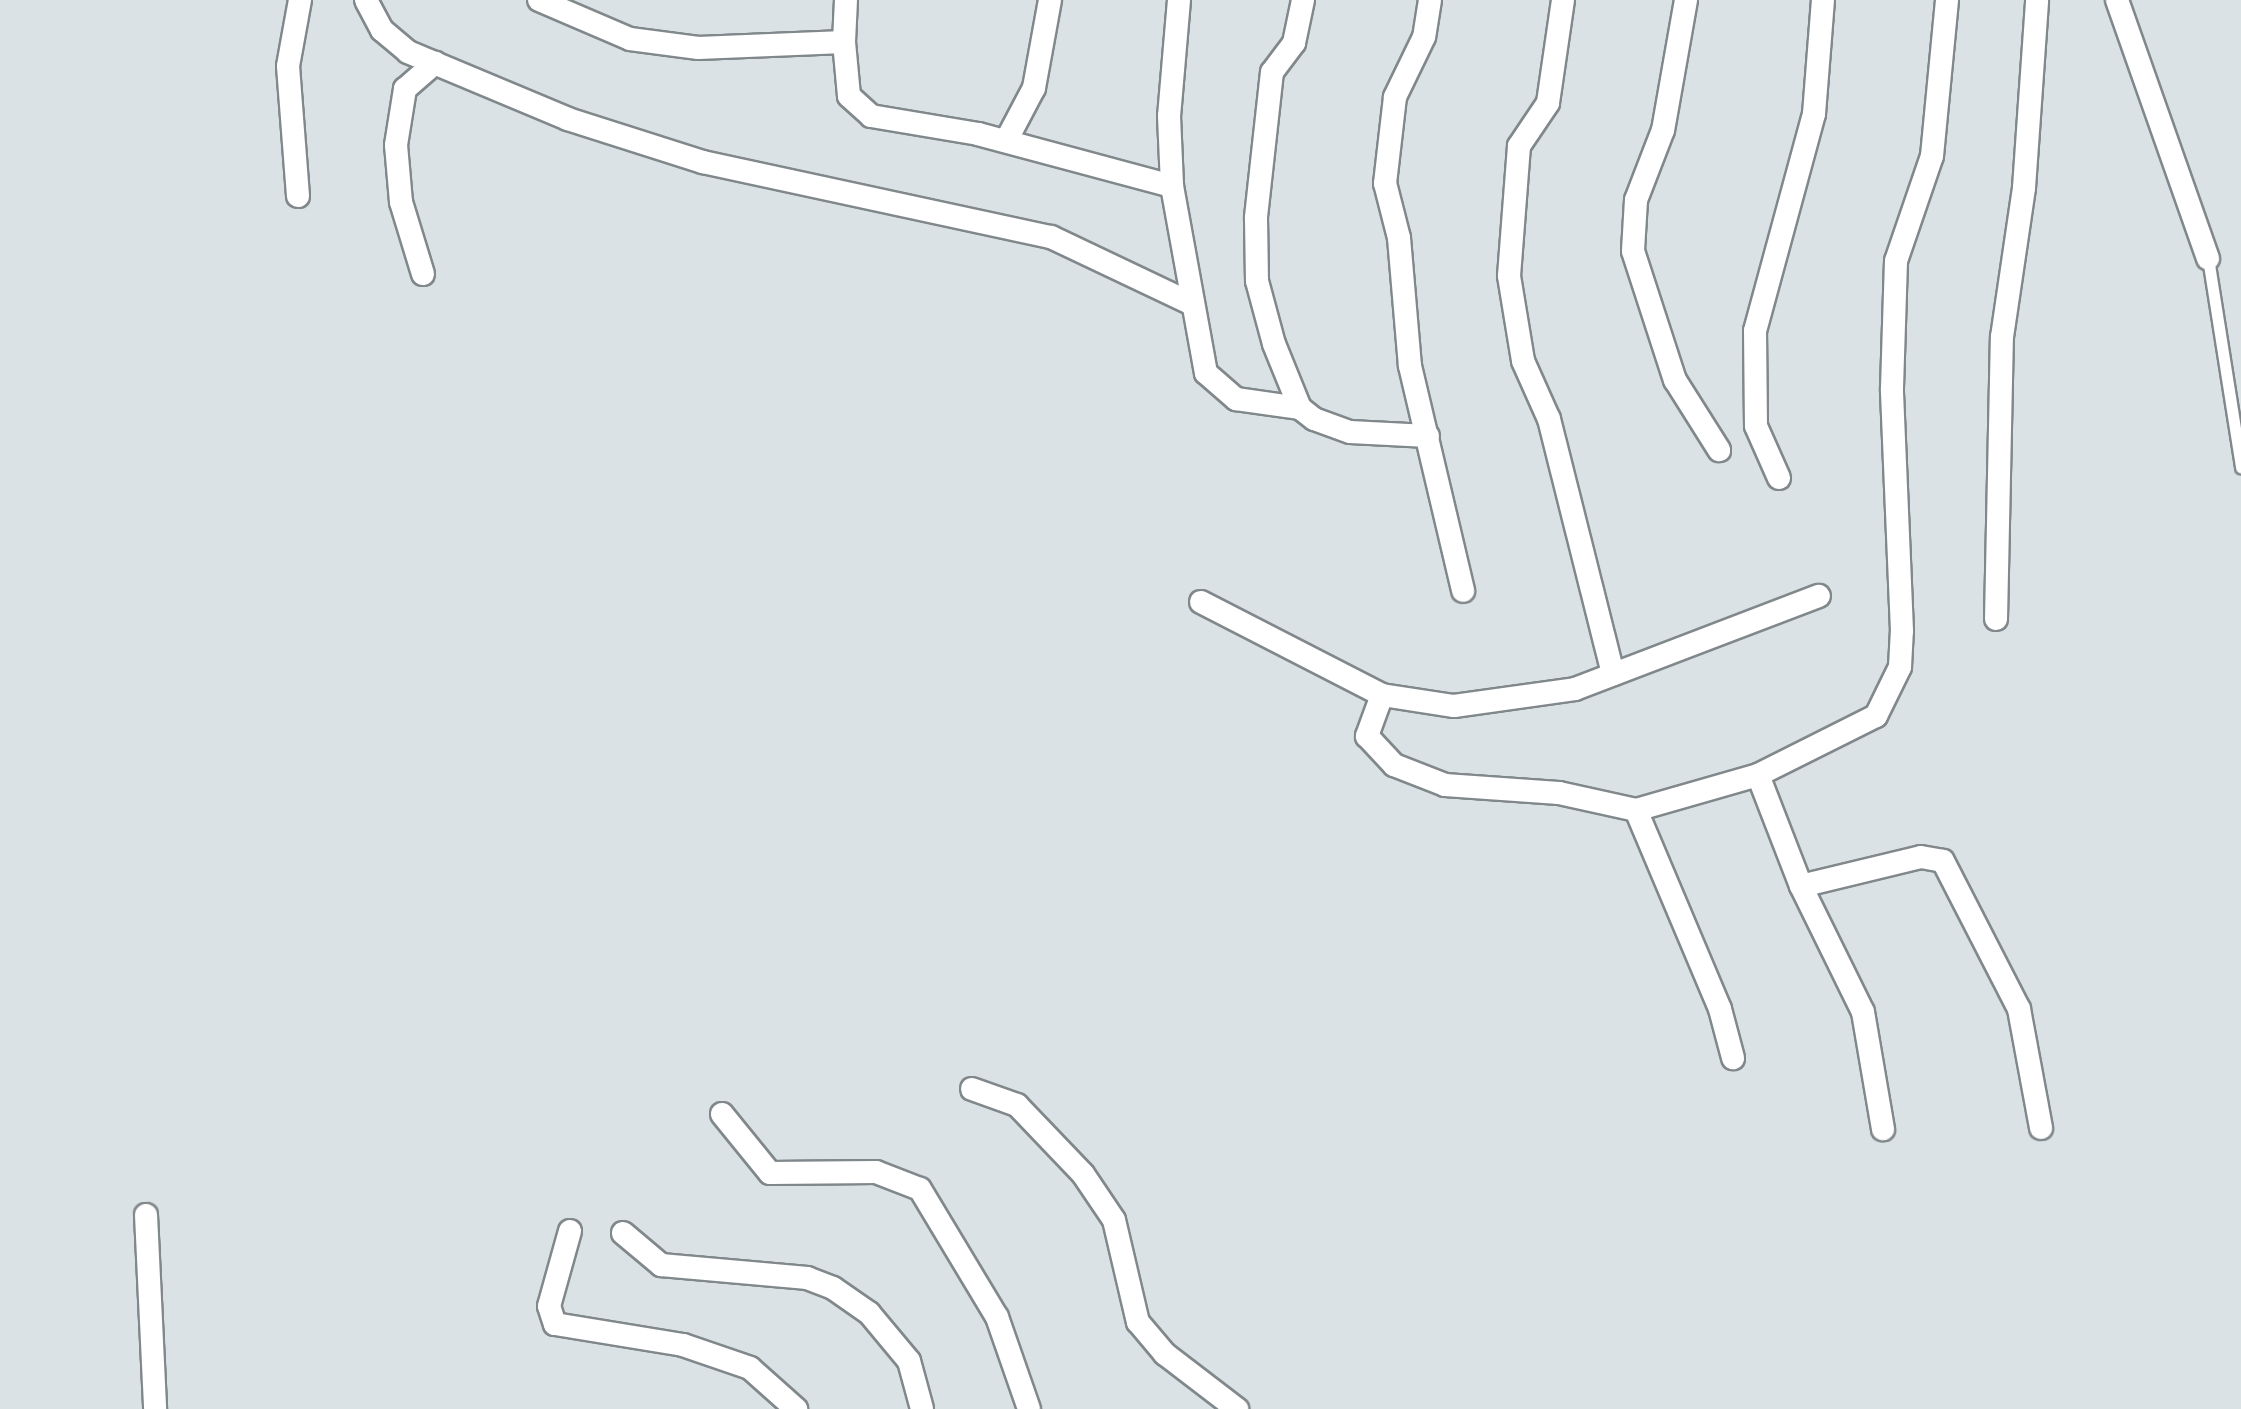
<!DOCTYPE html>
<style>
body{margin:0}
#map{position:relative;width:2241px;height:1409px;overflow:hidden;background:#dae2e5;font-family:"Exo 2",sans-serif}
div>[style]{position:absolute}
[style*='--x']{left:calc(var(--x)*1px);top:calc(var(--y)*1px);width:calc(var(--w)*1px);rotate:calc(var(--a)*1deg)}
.roads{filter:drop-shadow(2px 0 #81888b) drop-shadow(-2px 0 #81888b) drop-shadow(0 2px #81888b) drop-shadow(0 -2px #81888b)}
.lane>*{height:11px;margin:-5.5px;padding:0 5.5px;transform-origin:5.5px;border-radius:5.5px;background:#fff}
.street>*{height:22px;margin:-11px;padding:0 11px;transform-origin:11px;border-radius:11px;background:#fff}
span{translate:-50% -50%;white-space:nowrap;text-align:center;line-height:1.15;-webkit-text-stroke:9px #fff;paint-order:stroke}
</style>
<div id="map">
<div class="roads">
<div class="lane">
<i style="--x:2208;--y:258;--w:212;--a:81"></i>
</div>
<div class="street">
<i style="--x:366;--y:0;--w:34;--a:62"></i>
<i style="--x:382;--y:30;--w:34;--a:40"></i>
<i style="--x:408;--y:52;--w:173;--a:22.7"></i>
<i style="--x:568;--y:119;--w:142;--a:17.7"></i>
<i style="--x:703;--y:162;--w:356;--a:12.2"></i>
<i style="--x:1051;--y:237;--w:156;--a:25.4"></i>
<i style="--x:539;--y:0;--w:99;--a:23.2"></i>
<i style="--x:630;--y:39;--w:69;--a:7.5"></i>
<i style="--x:698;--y:48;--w:146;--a:-2.4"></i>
<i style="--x:844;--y:42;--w:54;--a:84.7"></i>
<i style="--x:849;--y:96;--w:30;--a:42"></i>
<i style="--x:871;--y:116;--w:109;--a:9.5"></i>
<i style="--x:978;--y:134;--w:201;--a:15"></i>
<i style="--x:1179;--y:0;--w:116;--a:94.9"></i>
<i style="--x:1169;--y:116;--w:70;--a:87.5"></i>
<i style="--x:1172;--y:186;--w:190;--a:79.7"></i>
<i style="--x:1206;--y:373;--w:40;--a:41"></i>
<i style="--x:1236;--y:399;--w:65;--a:8"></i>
<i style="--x:1303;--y:0;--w:44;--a:101.8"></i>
<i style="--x:1294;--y:43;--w:36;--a:127"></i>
<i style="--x:1272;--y:72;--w:147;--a:96.3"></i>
<i style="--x:1256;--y:218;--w:63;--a:89.1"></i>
<i style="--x:1257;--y:281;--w:65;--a:74.9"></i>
<i style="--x:1274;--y:344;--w:69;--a:67.9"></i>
<i style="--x:1300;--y:408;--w:18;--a:38"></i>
<i style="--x:1314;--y:419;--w:38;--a:20"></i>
<i style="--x:1350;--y:432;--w:78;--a:2.9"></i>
<i style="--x:1430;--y:0;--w:37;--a:99"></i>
<i style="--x:1424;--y:37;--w:67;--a:115.8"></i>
<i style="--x:1395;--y:97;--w:87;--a:96.6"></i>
<i style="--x:1385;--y:183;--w:57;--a:75.7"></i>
<i style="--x:1399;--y:238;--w:128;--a:85.1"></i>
<i style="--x:1410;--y:366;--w:231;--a:76.7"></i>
<i style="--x:1563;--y:0;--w:104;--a:98.3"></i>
<i style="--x:1548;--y:103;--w:52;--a:124"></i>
<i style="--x:1519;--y:146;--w:130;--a:94.4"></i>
<i style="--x:1509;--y:276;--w:86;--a:80.6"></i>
<i style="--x:1523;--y:361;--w:64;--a:65.9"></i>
<i style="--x:1549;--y:419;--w:263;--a:75.9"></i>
<i style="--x:1686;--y:0;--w:132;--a:100"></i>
<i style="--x:1663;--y:130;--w:75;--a:111.1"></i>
<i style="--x:1636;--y:200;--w:51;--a:93.4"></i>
<i style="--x:1633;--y:251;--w:136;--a:72"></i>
<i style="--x:1675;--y:380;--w:83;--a:57.8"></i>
<i style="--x:2117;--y:0;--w:274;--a:70.6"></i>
<i style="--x:844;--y:42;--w:42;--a:-87.3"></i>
<i style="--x:1006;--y:141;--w:60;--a:-62.2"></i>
<i style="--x:1034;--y:88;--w:89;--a:-79.7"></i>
<i style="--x:298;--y:196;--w:130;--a:-94.4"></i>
<i style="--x:288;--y:66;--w:67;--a:-79.7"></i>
<i style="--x:423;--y:274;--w:75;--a:-107"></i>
<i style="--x:401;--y:202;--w:57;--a:-95"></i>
<i style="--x:396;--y:145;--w:57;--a:-80.9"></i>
<i style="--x:405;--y:89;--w:40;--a:-41"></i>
<i style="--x:1779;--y:478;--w:57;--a:-113.9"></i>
<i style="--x:1756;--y:426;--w:95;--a:-90.6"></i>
<i style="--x:1755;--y:331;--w:225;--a:-74.8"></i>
<i style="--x:1814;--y:114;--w:114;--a:-85.5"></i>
<i style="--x:1201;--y:602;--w:203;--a:27.2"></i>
<i style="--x:1382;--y:695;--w:73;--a:8.7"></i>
<i style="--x:1454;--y:706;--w:122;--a:-8"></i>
<i style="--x:1575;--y:689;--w:261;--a:-20.9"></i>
<i style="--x:1996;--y:619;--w:282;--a:-88.8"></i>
<i style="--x:2002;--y:337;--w:151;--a:-81.6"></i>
<i style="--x:2024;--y:188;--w:188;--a:-86"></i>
<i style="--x:1382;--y:695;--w:44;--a:110.1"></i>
<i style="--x:1367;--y:736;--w:40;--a:47"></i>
<i style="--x:1394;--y:765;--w:55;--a:21.4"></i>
<i style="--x:1445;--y:785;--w:114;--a:4"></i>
<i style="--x:1559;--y:793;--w:79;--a:12.4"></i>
<i style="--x:1636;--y:810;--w:127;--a:-16"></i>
<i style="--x:1758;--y:775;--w:132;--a:-26.6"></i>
<i style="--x:1876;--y:716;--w:55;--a:-63.9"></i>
<i style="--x:1900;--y:667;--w:36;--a:-87"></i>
<i style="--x:1902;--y:631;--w:243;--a:-92.4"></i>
<i style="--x:1892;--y:388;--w:127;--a:-88.2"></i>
<i style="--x:1896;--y:261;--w:111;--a:-71.1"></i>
<i style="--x:1932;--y:156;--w:157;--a:-84.5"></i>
<i style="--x:1758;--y:775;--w:119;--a:68.8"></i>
<i style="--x:1801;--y:886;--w:140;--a:63.8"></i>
<i style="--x:1863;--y:1012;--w:119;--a:80.3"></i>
<i style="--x:1636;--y:810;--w:216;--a:67.1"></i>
<i style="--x:1720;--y:1009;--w:51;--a:75.1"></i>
<i style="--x:1801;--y:886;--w:123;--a:-13.6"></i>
<i style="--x:1921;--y:857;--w:22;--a:10"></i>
<i style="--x:1943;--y:861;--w:166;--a:62.8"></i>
<i style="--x:2019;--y:1009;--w:121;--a:79.5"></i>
<i style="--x:972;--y:1089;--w:48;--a:19.6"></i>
<i style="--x:1017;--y:1105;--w:95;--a:46.3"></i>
<i style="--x:1083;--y:1174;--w:55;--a:56"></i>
<i style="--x:1114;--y:1220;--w:105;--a:76.8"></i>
<i style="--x:1138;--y:1322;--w:42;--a:49.8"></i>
<i style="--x:1165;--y:1354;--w:91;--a:37.4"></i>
<i style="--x:722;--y:1114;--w:76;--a:50.9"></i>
<i style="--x:770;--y:1173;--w:106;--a:-0.5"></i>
<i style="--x:876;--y:1172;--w:47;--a:21.1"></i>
<i style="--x:920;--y:1189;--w:149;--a:59"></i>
<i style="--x:997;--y:1317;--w:97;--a:70.8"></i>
<i style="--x:146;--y:1215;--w:194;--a:87.3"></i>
<i style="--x:570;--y:1231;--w:78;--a:105.6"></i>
<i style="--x:549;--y:1306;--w:19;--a:72"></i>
<i style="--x:555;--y:1324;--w:130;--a:9.3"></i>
<i style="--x:683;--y:1345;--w:71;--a:18.9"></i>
<i style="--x:750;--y:1368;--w:62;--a:41.7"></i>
<i style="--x:623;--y:1233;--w:50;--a:40.1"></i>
<i style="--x:661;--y:1265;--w:147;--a:5.1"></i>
<i style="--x:807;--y:1278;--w:28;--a:21"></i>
<i style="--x:833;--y:1288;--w:44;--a:34.8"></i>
<i style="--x:869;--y:1313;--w:62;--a:50.2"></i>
<i style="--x:909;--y:1361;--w:50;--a:74.8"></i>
</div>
</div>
</div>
